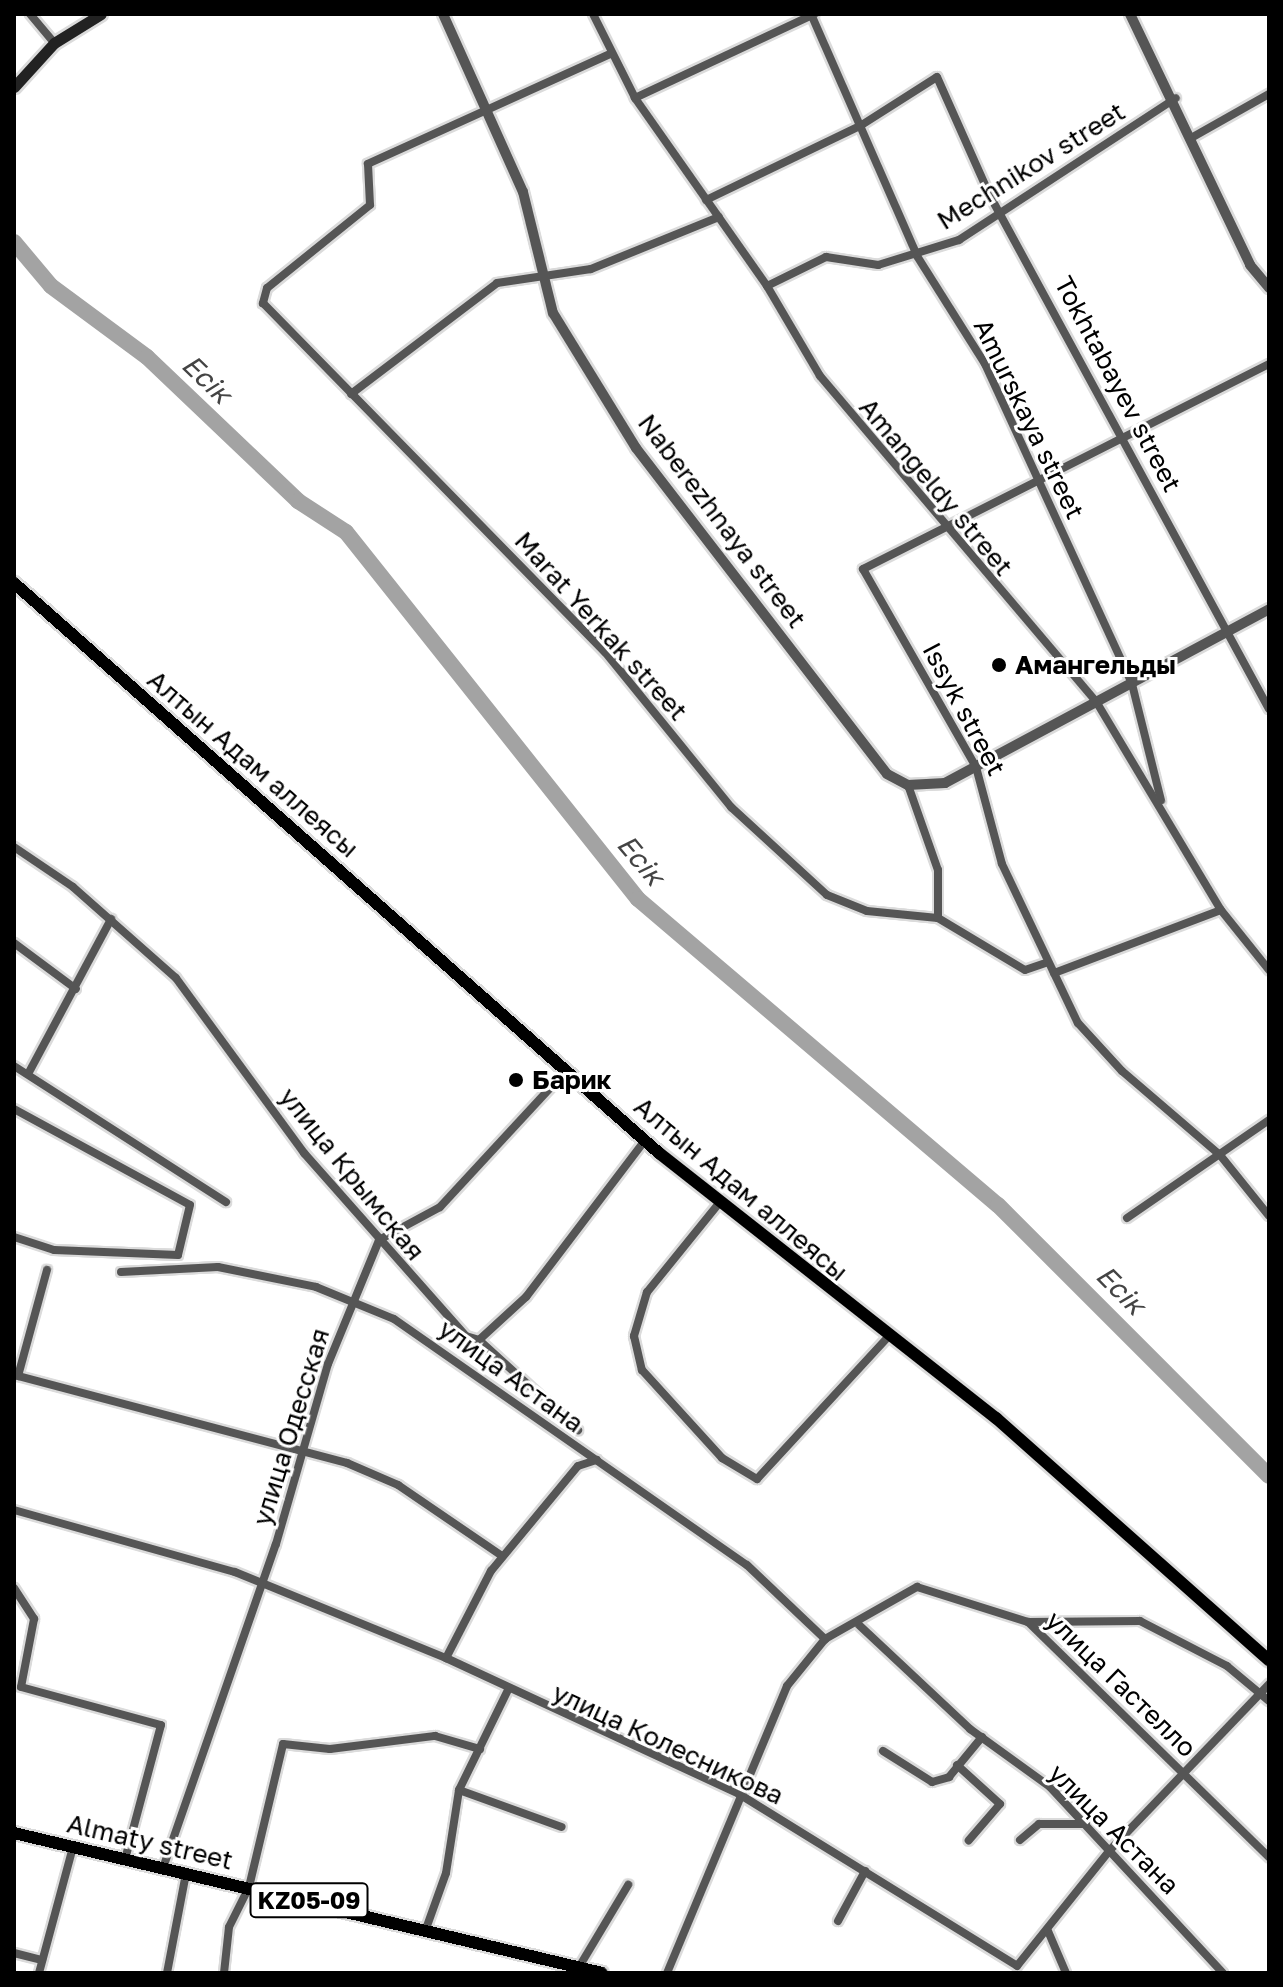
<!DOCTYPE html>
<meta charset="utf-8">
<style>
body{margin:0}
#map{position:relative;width:1283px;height:1987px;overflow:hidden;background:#fff;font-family:"Golos Text",sans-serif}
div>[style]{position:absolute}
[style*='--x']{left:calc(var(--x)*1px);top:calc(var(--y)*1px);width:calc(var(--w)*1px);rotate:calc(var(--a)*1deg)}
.river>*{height:16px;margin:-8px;padding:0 8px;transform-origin:8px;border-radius:8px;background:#a3a3a3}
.roads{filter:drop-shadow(2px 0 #dbdbdb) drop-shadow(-2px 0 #dbdbdb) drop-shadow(0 2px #dbdbdb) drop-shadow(0 -2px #dbdbdb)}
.minor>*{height:8px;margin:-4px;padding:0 4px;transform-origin:4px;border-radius:4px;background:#555}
.tertiary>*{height:10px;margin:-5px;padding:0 5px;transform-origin:5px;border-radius:5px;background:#555}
.secondary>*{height:11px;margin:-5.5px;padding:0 5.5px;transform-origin:5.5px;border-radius:5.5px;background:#222}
.primary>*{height:12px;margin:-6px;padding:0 6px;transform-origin:6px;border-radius:6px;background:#000}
.dots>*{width:22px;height:22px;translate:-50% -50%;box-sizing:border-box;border:4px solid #fff;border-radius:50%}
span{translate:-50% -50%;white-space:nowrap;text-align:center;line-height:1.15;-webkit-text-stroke:6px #fff;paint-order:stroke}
.shield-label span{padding:2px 6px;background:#fff;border:2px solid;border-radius:6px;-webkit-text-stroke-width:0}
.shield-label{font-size:24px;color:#000;font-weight:700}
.street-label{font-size:26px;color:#000}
.poi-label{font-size:26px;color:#000;font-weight:700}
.left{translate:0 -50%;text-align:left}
.water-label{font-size:28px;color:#444;font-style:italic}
.frame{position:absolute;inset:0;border:16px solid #000;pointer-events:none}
</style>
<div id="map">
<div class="river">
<i style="--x:14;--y:242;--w:57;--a:49.9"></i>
<i style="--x:51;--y:286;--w:119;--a:36.5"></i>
<i style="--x:147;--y:357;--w:209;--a:43.6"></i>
<i style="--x:298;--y:501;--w:57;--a:32.9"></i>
<i style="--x:346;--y:532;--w:469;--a:51.5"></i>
<i style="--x:638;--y:899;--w:472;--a:40.4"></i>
<i style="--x:998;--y:1205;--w:383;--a:45"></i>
</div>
<div class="roads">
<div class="minor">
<i style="--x:30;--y:14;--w:38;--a:50"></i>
<i style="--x:593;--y:14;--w:94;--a:63.4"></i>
<i style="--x:635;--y:98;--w:230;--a:54.9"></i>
<i style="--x:767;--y:286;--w:104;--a:59.5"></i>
<i style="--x:820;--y:376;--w:429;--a:49.7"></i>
<i style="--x:1097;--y:703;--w:241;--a:59.1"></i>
<i style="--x:1221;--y:910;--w:77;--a:51.3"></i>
<i style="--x:811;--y:14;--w:264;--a:66.3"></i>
<i style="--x:917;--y:256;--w:128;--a:57.8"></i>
<i style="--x:985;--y:364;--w:352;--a:65.3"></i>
<i style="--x:1132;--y:684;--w:120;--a:76"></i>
<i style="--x:610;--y:54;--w:266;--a:155.6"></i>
<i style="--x:368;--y:164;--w:41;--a:87.2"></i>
<i style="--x:370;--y:205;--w:132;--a:141.1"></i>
<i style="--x:267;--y:288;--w:16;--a:105"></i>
<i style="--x:263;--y:303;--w:489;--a:45.6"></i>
<i style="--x:605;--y:652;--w:200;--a:50.9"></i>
<i style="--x:731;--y:807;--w:130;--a:42.5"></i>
<i style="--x:827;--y:895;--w:43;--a:21.8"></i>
<i style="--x:867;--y:911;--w:71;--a:5.6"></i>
<i style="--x:938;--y:918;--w:101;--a:30.9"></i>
<i style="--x:1025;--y:970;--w:24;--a:-19"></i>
<i style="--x:635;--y:98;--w:198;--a:-25.1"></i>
<i style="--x:1191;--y:138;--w:90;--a:-29.4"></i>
<i style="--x:706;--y:200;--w:171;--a:-25.7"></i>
<i style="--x:860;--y:126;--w:91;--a:-32.5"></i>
<i style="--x:937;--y:77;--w:128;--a:66"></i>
<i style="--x:989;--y:194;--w:586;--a:61.47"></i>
<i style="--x:767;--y:286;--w:66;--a:-26.2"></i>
<i style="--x:826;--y:257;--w:53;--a:8.7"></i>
<i style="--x:878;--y:265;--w:85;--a:-17.2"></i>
<i style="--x:959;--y:240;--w:259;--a:-33.2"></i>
<i style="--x:1269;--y:364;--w:455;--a:153.2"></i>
<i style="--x:863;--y:569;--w:228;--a:60.3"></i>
<i style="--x:976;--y:767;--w:100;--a:75"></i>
<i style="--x:1002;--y:864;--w:176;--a:64.5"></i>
<i style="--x:1078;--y:1023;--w:65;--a:47.5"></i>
<i style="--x:1122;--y:1071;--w:129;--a:40.6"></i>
<i style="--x:1220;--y:1155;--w:78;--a:51.2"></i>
<i style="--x:351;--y:394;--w:183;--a:-37.2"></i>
<i style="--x:497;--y:283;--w:95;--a:-8.5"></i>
<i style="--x:591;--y:269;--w:138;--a:-22.1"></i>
<i style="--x:908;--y:785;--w:90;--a:70.6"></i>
<i style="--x:938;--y:870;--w:48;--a:90"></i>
<i style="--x:14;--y:847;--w:71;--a:34.1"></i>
<i style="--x:73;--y:887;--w:137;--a:41.5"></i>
<i style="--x:176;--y:978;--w:217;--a:53.8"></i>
<i style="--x:304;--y:1153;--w:244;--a:48.5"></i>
<i style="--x:466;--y:1336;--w:14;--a:17"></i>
<i style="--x:479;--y:1340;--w:64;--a:-42.5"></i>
<i style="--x:526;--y:1297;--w:197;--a:-52.8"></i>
<i style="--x:14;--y:943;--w:77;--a:36.6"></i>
<i style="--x:1054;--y:973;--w:178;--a:-20.7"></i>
<i style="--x:14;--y:1066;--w:252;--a:32.7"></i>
<i style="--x:28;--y:1074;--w:176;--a:-61.8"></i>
<i style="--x:14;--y:1109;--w:200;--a:28.6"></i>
<i style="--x:190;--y:1205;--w:51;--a:103.5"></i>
<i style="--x:178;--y:1255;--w:124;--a:-177.7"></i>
<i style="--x:54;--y:1250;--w:42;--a:-162"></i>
<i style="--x:720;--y:1202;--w:116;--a:129"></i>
<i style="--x:647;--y:1292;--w:46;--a:106.5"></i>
<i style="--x:634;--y:1336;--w:35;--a:77"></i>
<i style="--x:642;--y:1370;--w:119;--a:47.7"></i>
<i style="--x:722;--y:1458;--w:41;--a:31"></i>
<i style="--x:757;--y:1479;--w:192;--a:-47.3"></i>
<i style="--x:1127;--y:1218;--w:173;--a:-34.6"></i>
<i style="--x:121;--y:1272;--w:97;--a:-3"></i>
<i style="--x:218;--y:1267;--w:100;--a:11.5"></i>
<i style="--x:316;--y:1287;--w:84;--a:22.3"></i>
<i style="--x:394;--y:1319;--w:430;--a:34.9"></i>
<i style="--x:747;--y:1565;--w:108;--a:43.5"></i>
<i style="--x:479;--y:1340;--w:134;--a:42.3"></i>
<i style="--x:14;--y:1375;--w:344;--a:14.8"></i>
<i style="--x:347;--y:1463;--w:56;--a:23.3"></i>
<i style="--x:398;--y:1485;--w:126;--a:34.3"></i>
<i style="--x:18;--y:1376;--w:110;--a:-74.7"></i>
<i style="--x:14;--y:1510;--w:230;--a:15.7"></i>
<i style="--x:235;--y:1572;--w:228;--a:22.2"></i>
<i style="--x:446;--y:1658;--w:323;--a:24.9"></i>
<i style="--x:739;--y:1794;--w:327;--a:31.7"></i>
<i style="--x:1017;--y:1966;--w:149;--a:-51.3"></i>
<i style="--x:1110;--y:1850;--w:230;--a:-46.2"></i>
<i style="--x:14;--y:1588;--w:37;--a:57"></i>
<i style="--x:34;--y:1619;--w:69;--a:100.8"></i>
<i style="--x:21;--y:1687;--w:145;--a:15.2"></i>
<i style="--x:161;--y:1725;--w:139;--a:105"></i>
<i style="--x:1028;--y:1622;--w:112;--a:-0.5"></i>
<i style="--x:1140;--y:1621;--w:98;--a:27.3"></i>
<i style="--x:1227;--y:1666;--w:55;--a:39.8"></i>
<i style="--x:859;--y:1625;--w:152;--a:43.1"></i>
<i style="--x:970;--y:1729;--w:99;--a:35.9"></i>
<i style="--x:1050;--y:1787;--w:254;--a:47.1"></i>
<i style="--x:446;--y:1658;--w:98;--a:-62.7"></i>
<i style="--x:491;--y:1571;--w:136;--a:-50.4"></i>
<i style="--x:578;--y:1466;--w:20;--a:-18"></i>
<i style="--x:883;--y:1751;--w:58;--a:32.3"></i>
<i style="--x:932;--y:1782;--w:18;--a:-16"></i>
<i style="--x:949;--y:1777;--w:52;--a:-50.5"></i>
<i style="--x:957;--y:1765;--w:58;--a:42.2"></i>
<i style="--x:1000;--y:1804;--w:48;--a:130.7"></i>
<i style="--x:459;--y:1790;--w:109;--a:19.8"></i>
<i style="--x:1020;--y:1840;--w:25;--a:-40"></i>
<i style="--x:1039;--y:1824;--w:47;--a:0"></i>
<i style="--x:163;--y:1868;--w:343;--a:-70.8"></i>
<i style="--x:276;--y:1544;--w:187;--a:-73.9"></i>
<i style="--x:328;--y:1364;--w:134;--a:-67.6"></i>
<i style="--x:379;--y:1240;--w:69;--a:-28.4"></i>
<i style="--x:440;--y:1207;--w:185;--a:-47.2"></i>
<i style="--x:838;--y:1921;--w:57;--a:-61.6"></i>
<i style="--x:427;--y:1926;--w:56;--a:-70.3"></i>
<i style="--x:446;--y:1873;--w:84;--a:-81.1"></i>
<i style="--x:459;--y:1790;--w:111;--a:-63.9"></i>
<i style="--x:1048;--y:1931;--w:46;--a:66.8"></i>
<i style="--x:14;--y:1953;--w:29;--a:14"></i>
<i style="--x:579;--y:1967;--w:96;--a:-59.1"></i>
<i style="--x:39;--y:1973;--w:131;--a:-74.9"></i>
<i style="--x:167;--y:1973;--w:102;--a:-79.2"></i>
<i style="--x:224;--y:1973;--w:46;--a:-83.8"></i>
<i style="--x:229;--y:1927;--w:45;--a:-63.4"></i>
<i style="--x:249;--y:1887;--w:147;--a:-76.6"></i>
<i style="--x:283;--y:1744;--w:47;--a:6.1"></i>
<i style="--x:330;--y:1749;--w:106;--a:-7.1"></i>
<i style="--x:435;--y:1736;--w:47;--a:16.1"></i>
<i style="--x:667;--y:1973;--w:311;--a:-67.3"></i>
<i style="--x:787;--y:1686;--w:60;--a:-51"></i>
<i style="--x:825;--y:1639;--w:106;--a:-29.5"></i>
<i style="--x:917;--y:1587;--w:116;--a:17.5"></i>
<i style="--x:1028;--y:1622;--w:337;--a:44.3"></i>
</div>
<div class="tertiary">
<i style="--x:443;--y:14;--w:195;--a:65.8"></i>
<i style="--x:523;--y:192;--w:125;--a:76.1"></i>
<i style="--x:553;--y:313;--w:158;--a:58.4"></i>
<i style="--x:636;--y:448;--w:411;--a:52.4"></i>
<i style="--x:887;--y:774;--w:24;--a:28"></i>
<i style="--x:908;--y:785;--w:37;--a:-3"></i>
<i style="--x:945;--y:783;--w:368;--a:-28.2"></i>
<i style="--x:1130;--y:14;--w:278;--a:64.4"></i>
<i style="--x:1250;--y:265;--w:30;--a:50"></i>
</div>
<div class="secondary">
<i style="--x:14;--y:87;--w:59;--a:-47.7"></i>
<i style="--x:54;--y:43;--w:55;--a:-31.7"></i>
</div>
<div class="primary">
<i style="--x:14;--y:583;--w:861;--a:41.47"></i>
<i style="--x:659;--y:1153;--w:429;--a:38.2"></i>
<i style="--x:996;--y:1418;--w:365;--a:41.6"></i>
<i style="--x:14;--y:1833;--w:604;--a:13.39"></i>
</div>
</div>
<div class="dots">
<i style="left:999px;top:665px;background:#000"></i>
<i style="left:516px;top:1080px;background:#000"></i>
</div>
<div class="shield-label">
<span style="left:309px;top:1900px">KZ05-09</span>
</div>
<div class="street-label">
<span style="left:1031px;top:166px;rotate:-32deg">Mechnikov street</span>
<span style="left:1118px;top:384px;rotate:62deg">Tokhtabayev street</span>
<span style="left:1029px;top:419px;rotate:64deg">Amurskaya street</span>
<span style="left:936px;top:487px;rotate:50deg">Amangeldy street</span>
<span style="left:722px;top:521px;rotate:53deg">Naberezhnaya street</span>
<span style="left:601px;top:626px;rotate:48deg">Marat Yerkak street</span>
<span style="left:964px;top:709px;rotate:62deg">Issyk street</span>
<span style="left:253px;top:764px;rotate:41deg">Алтын Адам аллеясы</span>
<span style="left:352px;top:1174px;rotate:51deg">улица Крымская</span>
<span style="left:741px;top:1189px;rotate:40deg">Алтын Адам аллеясы</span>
<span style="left:511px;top:1376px;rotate:36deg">улица Астана</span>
<span style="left:291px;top:1427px;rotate:-73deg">улица Одесская</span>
<span style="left:1121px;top:1684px;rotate:44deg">улица Гастелло</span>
<span style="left:668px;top:1744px;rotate:25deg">улица Колесникова</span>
<span style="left:1114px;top:1829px;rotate:45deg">улица Астана</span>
<span style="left:150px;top:1842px;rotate:13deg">Almaty street</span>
</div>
<div class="poi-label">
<span class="left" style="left:1015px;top:665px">Амангельды</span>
<span class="left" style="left:532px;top:1080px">Барик</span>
</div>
<div class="water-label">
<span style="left:207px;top:379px;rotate:44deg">Есік</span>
<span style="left:641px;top:860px;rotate:50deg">Есік</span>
<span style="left:1121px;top:1290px;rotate:45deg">Есік</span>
</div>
<div class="frame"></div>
</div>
